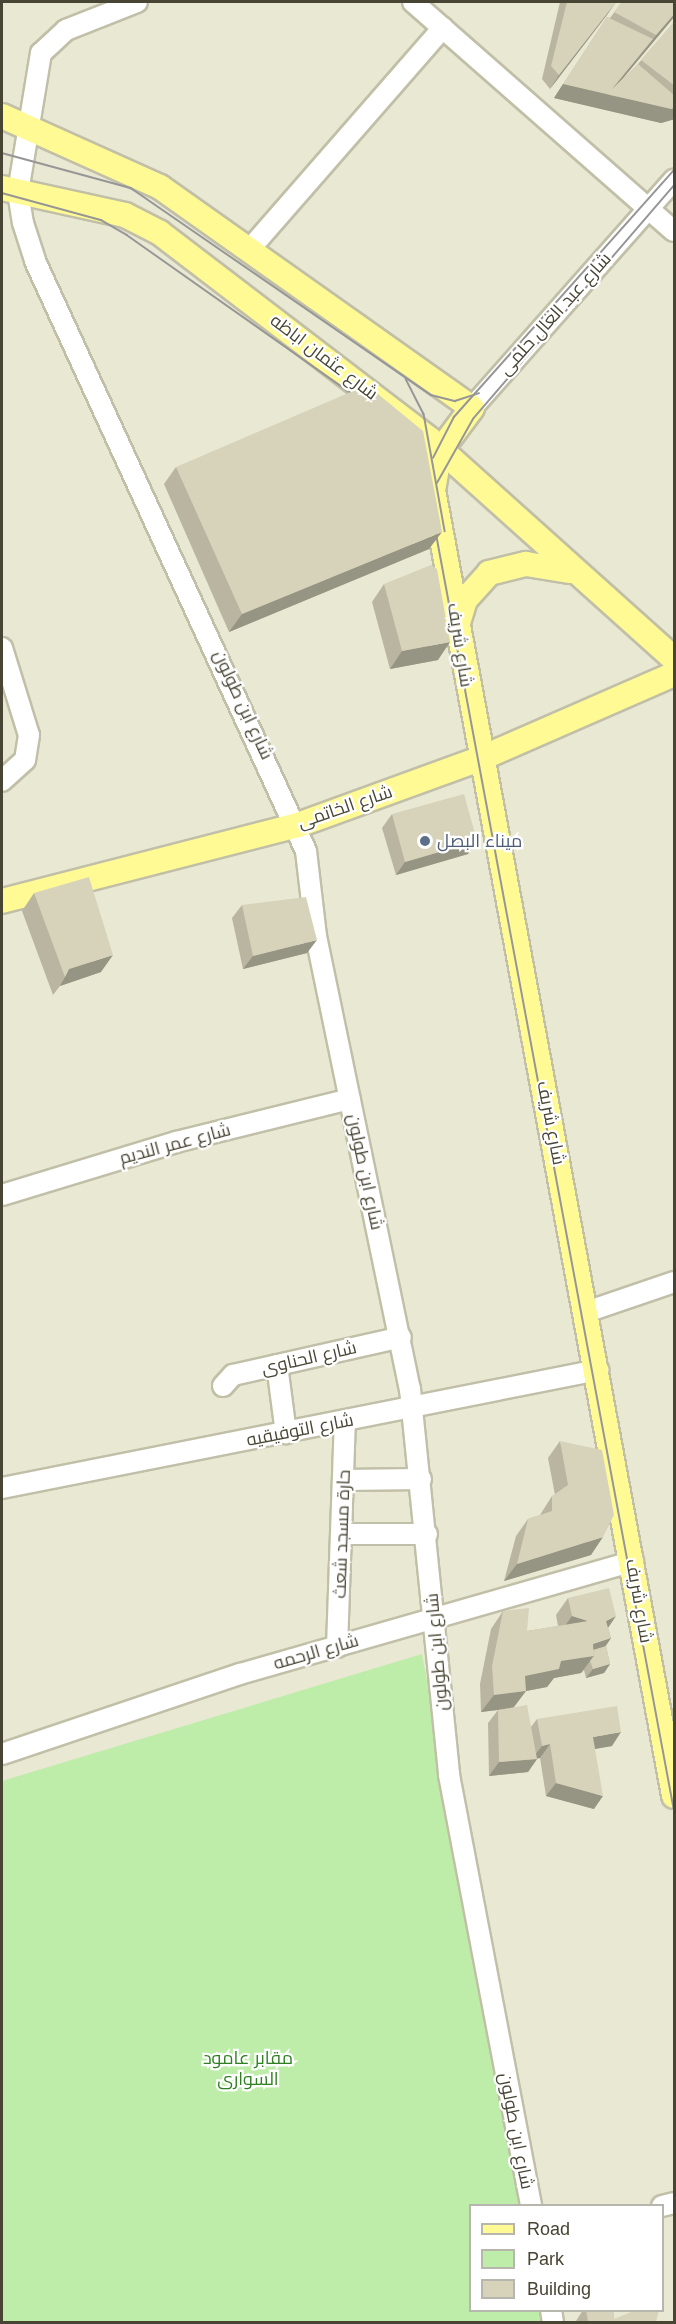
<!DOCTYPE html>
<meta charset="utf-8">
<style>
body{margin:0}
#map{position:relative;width:676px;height:2324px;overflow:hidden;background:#f5f4e5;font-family:Arial,Cairo,sans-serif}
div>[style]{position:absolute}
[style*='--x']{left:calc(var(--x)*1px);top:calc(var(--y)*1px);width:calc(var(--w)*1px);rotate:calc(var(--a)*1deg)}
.residential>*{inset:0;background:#e9e8d3}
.green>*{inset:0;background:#beedaa}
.roads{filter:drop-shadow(2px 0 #c1bfa7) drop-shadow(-2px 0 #c1bfa7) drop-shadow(0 2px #c1bfa7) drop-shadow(0 -2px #c1bfa7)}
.minor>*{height:20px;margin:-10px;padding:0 10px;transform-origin:10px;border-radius:10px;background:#fff}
.major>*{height:24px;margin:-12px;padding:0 12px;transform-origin:12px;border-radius:12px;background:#fffa94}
.tram>*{height:1.5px;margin:-0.75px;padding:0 0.75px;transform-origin:0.75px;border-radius:0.75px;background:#969696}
.wall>*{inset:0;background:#b9b5a0}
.shaded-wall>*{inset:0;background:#969482}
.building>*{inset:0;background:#d7d3ba}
.dots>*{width:16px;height:16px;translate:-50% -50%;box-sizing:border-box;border:3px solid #fff;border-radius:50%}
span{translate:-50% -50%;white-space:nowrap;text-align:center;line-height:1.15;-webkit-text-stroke:4.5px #fff;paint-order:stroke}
.street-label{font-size:18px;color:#484534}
.service-label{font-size:18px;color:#4e5e75}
.left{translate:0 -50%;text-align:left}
.park-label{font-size:18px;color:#2e8021}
.frame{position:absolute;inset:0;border:3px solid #484534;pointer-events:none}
.legend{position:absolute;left:469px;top:2204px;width:195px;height:108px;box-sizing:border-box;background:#fff;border:2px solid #b6b5ae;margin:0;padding:8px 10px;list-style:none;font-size:18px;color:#484534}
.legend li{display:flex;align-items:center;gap:12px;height:30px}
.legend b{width:30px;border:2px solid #b6b5ae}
</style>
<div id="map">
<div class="residential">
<i style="clip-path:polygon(evenodd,2px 2px,674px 2px,674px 2322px,2px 2322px,2px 2px,470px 2206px,662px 2206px,662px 2310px,470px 2310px,470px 2206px)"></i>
</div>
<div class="green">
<i style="clip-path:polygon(422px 1654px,526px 2205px,470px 2206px,470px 2310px,546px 2311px,549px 2322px,2px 2322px,2px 1781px)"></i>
</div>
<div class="roads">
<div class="minor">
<i style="--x:137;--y:2;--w:76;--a:158.5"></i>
<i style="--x:66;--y:30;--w:34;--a:137"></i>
<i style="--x:41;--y:53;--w:141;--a:99.4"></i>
<i style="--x:18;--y:192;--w:31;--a:81"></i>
<i style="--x:23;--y:223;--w:40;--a:72"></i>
<i style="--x:35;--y:261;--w:649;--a:65.33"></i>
<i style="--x:306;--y:851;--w:86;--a:83.3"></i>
<i style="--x:316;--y:936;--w:463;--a:78.3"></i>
<i style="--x:410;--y:1389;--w:388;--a:84.2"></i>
<i style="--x:449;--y:1775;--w:439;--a:79.2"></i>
<i style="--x:413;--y:2;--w:347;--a:41.3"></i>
<i style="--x:249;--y:250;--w:295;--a:-48.9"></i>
<i style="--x:472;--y:408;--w:305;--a:-48.5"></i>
<i style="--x:2;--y:648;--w:91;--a:72.8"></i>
<i style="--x:29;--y:735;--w:25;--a:99"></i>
<i style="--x:25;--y:760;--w:31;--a:138"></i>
<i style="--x:2;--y:1195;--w:182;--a:-16.9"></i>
<i style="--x:176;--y:1142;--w:179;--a:-13.9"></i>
<i style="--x:589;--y:1311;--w:90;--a:-18.8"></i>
<i style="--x:277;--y:1365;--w:69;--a:82.5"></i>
<i style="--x:223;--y:1386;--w:15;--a:-48"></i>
<i style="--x:233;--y:1375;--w:172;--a:-12.7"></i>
<i style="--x:344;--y:1480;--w:77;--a:-0.7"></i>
<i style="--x:2;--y:1488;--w:608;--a:-11.2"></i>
<i style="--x:342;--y:1534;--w:85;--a:0"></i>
<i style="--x:337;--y:1647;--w:226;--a:-88"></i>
<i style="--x:2;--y:1754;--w:251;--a:-18.6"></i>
<i style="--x:240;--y:1674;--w:409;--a:-16"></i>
<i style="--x:662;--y:2206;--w:12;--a:-14"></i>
<i style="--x:551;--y:2310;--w:12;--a:81"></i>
</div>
<div class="major">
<i style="--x:2;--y:116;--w:173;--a:24.2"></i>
<i style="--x:160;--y:187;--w:382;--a:35.3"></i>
<i style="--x:472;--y:408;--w:54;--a:126.7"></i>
<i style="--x:440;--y:451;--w:40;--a:100"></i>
<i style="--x:433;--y:490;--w:1328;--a:79.54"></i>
<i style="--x:2;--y:188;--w:126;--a:12.4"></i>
<i style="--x:125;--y:215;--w:39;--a:27"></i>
<i style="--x:160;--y:233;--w:339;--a:37.4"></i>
<i style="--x:429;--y:439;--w:329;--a:41.9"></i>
<i style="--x:458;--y:623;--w:24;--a:-73"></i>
<i style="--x:465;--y:600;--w:36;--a:-48"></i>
<i style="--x:489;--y:573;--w:38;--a:-14"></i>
<i style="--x:526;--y:564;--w:45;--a:9"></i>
<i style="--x:2;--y:901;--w:306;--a:-14.4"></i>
<i style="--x:298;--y:825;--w:196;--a:-20"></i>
<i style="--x:482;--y:758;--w:210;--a:-23.6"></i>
</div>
</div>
<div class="tram">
<i style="--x:2;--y:153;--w:134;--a:15.2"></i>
<i style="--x:131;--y:188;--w:364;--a:34.6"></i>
<i style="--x:431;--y:395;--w:25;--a:14"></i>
<i style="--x:455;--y:401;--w:25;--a:-18"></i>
<i style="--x:2;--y:193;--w:103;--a:15.3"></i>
<i style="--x:101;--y:220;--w:30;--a:30"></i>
<i style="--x:127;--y:235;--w:290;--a:35.2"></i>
<i style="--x:406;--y:379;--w:39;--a:63"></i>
<i style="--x:424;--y:414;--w:119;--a:79.8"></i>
<i style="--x:433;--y:458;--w:46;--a:-62.9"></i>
<i style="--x:454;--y:417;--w:331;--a:-48.3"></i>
<i style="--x:437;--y:483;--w:73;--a:-60.6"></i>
<i style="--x:473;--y:419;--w:308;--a:-49.3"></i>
<i style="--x:434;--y:521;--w:1309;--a:79.44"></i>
</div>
<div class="wall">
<i style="clip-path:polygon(560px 2px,616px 2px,550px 89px,542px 79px)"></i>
<i style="clip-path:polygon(622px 2px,675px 16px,619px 83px,638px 64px,675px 21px,675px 119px,661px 123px,554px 98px,607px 17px,610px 18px)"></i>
<i style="clip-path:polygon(176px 467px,429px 549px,229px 632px,164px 484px)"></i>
<i style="clip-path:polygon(384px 584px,438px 660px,390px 669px,372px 602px)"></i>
<i style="clip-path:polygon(392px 814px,477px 841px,468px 854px,396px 875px,382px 828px)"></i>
<i style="clip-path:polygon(34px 893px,101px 972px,60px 986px,53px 995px,22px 911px)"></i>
<i style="clip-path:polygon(242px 905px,307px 953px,243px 969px,232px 918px)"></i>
<i style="clip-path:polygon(560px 1441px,591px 1555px,504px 1581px,516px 1536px,528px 1519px,540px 1515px,552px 1496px,555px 1495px,548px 1458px)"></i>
<i style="clip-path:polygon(568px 1598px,608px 1628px,611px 1638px,606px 1646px,610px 1664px,604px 1673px,586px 1678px,584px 1670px,581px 1673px,554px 1678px,547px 1687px,526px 1691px,514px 1707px,531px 1727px,537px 1719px,612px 1746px,595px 1749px,594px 1809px,546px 1796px,540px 1758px,537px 1759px,528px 1772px,489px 1776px,488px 1723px,498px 1710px,481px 1712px,480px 1684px,491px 1629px,503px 1611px,527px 1631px,558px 1626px,556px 1615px)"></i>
<i style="clip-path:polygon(583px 2310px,613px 2310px,614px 2319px,656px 2322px,576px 2322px,576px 2321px)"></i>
</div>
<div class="shaded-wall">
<i style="clip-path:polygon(616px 2px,607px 15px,550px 89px,559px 75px)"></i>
<i style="clip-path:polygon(675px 13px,675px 16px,609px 95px,675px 108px,675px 119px,661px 123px,554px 98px,563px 84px,653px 39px)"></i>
<i style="clip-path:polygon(442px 532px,429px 549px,229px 632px,242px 614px)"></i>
<i style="clip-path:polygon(450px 642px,438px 660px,390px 669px,402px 651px)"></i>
<i style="clip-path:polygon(477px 841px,468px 854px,396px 875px,405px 862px)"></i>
<i style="clip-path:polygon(317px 940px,307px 953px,243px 969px,253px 956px)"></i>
<i style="clip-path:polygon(113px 955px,101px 972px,60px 986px,65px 977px,69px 969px)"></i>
<i style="clip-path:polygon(603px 1537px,591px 1555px,504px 1581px,517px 1564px)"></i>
<i style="clip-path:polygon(572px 1616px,588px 1621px,559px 1634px)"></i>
<i style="clip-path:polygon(616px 1616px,604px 1634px,606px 1621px)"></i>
<i style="clip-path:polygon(611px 1638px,599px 1655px,593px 1657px,581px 1673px,554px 1678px,547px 1687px,526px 1691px,513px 1708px,481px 1712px,494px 1695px,525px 1676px,561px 1661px,593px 1644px)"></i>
<i style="clip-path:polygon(610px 1664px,604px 1673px,586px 1678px,593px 1669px)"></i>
<i style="clip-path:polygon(621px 1732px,612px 1746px,583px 1751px,593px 1737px)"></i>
<i style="clip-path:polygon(550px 1744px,540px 1758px,532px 1759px,542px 1746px)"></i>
<i style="clip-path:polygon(537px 1759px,528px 1772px,489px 1776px,499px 1762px)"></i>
<i style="clip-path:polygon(556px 1783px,603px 1796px,594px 1809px,546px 1796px)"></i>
</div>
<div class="building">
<i style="clip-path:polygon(567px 2px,616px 2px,559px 75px,551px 66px)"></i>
<i style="clip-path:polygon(622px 2px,675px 2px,675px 13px,656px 35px,614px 12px)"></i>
<i style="clip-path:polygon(607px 17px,653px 39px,612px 89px,638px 64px,675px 96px,675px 108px,671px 109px,563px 84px)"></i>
<i style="clip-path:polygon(675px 21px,675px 86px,641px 60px)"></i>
<i style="clip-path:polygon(367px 385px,423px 431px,442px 532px,242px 614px,176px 467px)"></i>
<i style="clip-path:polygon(431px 565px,437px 569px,450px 642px,402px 651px,384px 584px)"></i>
<i style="clip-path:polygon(464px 794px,477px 841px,405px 862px,392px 814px)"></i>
<i style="clip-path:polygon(89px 877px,113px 955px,69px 969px,65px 977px,34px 893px)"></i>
<i style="clip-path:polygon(306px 897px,317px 940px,253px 956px,242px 905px)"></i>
<i style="clip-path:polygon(560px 1441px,602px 1450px,614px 1515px,603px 1537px,517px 1564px,528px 1519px,552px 1511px,552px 1496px,568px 1485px)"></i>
<i style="clip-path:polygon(609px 1588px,616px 1616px,606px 1621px,611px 1638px,593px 1644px,594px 1656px,561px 1661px,559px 1669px,525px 1676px,526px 1691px,494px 1695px,492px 1666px,503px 1611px,529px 1608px,527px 1631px,588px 1621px,572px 1616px,568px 1598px)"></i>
<i style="clip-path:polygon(606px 1646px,610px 1664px,593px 1669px,590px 1661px,594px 1656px,593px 1650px)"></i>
<i style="clip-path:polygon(527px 1705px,537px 1759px,499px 1762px,498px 1710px)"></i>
<i style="clip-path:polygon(617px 1706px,621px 1732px,593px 1737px,603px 1796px,556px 1783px,550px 1744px,542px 1746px,537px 1719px)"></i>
<i style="clip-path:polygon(586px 2310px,613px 2310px,615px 2322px,588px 2322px)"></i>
<i style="clip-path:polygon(636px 2310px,659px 2310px,656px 2322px,615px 2322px,614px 2319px)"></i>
</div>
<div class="dots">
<i style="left:425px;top:841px;background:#5c6f8a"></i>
</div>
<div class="street-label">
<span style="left:555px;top:314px;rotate:-48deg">شارع عبد العال حلمى</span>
<span style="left:324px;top:357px;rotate:37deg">شارع عثمان اباظه</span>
<span style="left:460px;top:645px;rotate:81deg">شارع شريف</span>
<span style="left:243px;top:705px;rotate:65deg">شارع ابن طولون</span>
<span style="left:345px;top:807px;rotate:-19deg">شارع الخاتمى</span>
<span style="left:551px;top:1123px;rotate:79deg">شارع شريف</span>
<span style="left:175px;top:1144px;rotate:-15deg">شارع عمر النديم</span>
<span style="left:365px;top:1172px;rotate:78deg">شارع ابن طولون</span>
<span style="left:309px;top:1358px;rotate:-13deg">شارع الحناوى</span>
<span style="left:300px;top:1430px;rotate:-11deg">شارع التوفيقيه</span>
<span style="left:342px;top:1534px;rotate:-88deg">حارة مسجد شعث</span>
<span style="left:639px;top:1601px;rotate:80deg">شارع شريف</span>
<span style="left:316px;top:1652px;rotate:-16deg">شارع الرحمه</span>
<span style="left:437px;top:1652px;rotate:-95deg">شارع ابن طولون</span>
<span style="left:516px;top:2131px;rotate:79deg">شارع ابن طولون</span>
</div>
<div class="service-label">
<span class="left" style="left:437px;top:841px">ميناء البصل</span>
</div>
<div class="park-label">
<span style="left:248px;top:2069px">مقابر عامود<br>السوارى</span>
</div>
<div class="frame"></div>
<ul class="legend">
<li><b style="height:8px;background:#fffa94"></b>Road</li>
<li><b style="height:16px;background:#beedaa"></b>Park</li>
<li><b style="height:16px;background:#d7d3ba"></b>Building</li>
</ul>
</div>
